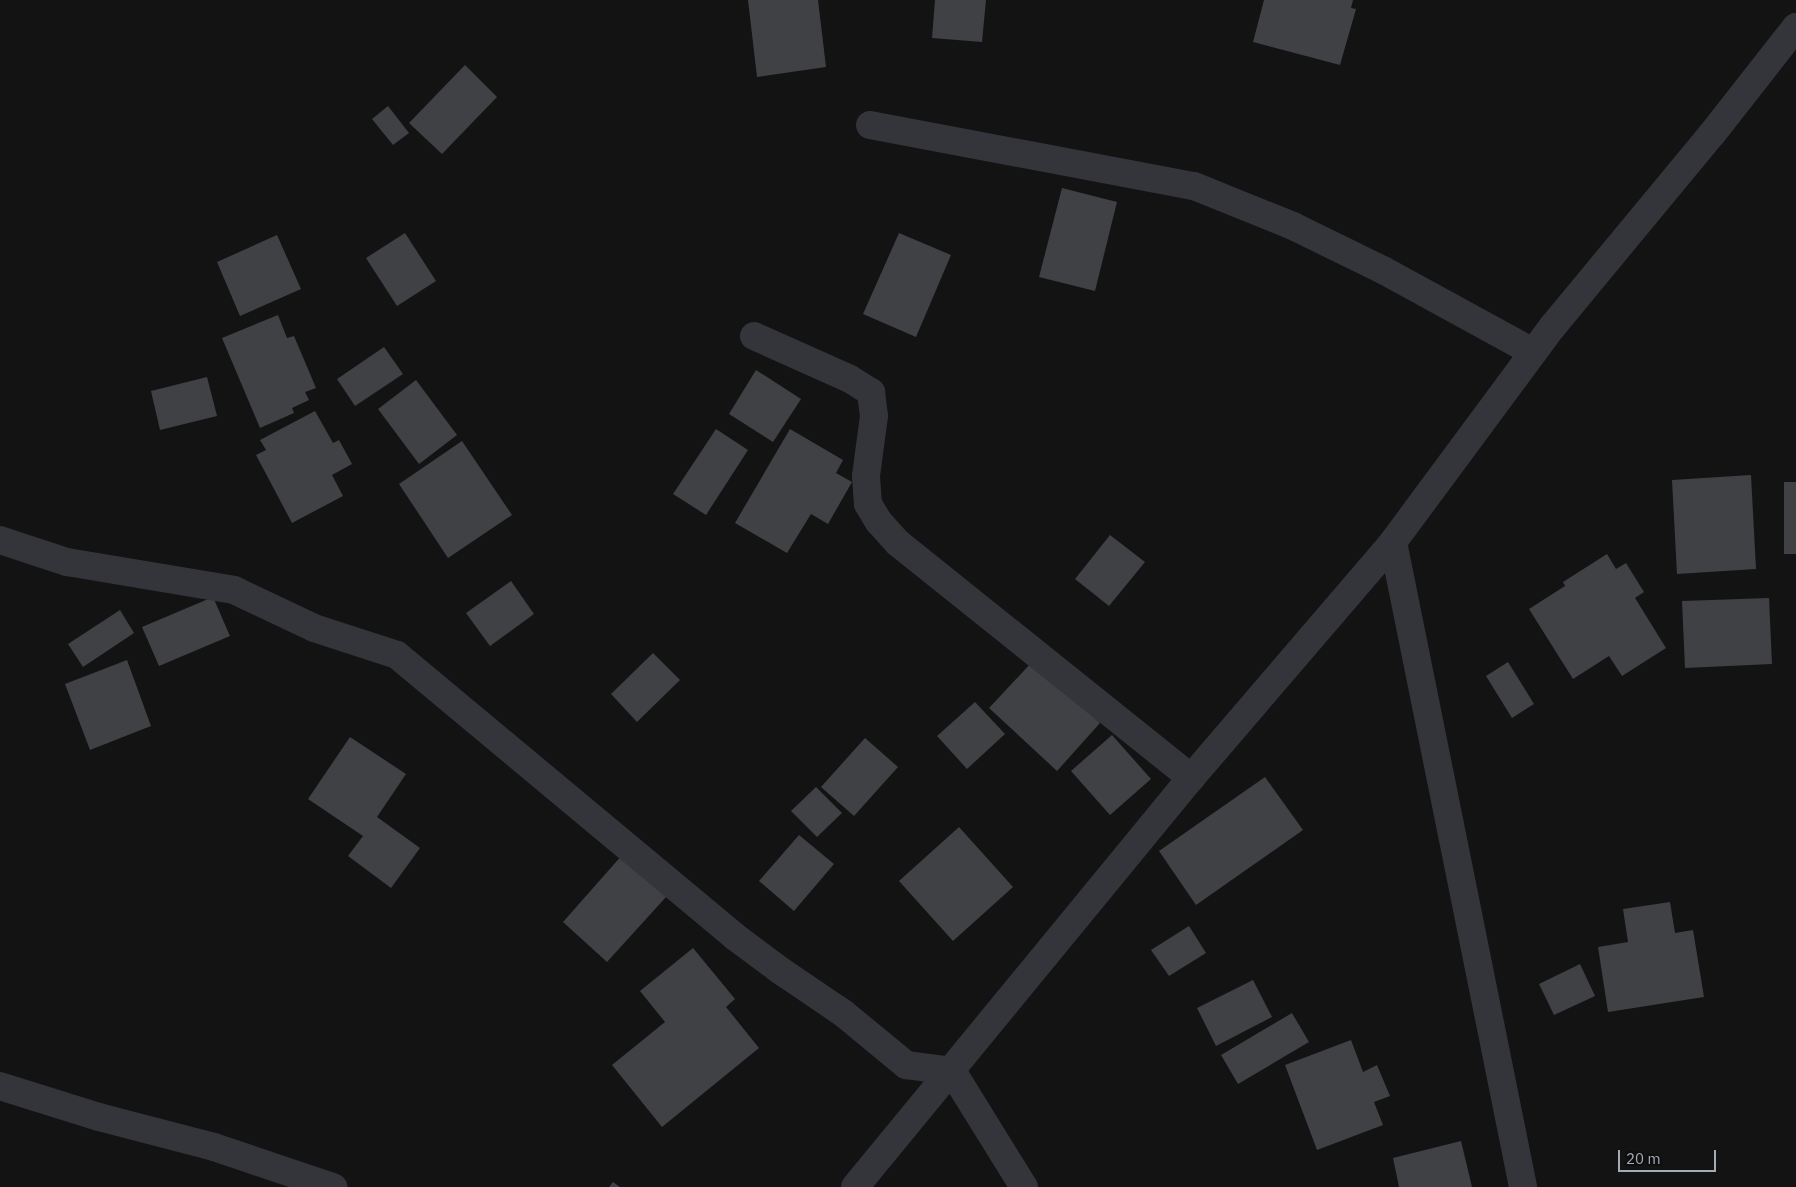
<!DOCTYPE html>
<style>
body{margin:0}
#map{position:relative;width:1796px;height:1187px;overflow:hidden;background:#131314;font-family:"IBM Plex Sans",sans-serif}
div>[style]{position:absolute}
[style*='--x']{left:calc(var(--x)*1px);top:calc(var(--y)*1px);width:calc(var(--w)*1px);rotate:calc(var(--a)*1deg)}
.building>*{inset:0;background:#3f4145}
.street>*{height:28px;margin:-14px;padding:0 14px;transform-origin:14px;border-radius:14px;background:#33353a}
span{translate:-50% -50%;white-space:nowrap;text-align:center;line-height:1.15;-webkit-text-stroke:4px #0e0e0f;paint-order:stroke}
.scale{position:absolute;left:1618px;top:1150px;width:98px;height:22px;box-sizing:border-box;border:2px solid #a3abb6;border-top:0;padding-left:6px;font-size:15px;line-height:18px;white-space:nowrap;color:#a3abb6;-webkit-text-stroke:4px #0e0e0f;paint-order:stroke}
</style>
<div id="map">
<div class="building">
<i style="clip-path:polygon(748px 0,818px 0,826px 67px,757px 77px)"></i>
<i style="clip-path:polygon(935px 0,986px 0,982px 42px,932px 38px)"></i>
<i style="clip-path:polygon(1264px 0,1353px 0,1351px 8px,1356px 9px,1340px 65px,1253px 42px)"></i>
<i style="clip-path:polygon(465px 65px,497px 97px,442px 154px,409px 123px)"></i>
<i style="clip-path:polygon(388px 106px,409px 133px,393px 145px,372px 119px)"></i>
<i style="clip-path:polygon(1062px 188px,1117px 202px,1095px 291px,1039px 277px)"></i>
<i style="clip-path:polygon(405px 233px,436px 281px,397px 306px,366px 258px)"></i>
<i style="clip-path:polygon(899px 233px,951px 255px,916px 337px,863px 314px)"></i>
<i style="clip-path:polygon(277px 235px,301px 289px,240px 316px,217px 262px)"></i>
<i style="clip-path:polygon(278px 315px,287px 338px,294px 336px,316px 388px,305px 392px,309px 400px,292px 408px,294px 413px,260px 428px,222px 338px)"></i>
<i style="clip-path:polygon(384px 347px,403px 374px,355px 406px,337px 379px)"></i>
<i style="clip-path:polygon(756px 370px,801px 399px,773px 442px,729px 414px)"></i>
<i style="clip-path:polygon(207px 377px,217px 416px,160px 430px,151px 391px)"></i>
<i style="clip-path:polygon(416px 380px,457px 435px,419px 464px,378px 409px)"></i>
<i style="clip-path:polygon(315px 411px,333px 443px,339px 440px,352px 464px,332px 475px,343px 496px,292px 523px,256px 455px,266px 450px,260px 440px)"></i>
<i style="clip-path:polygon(716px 429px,748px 450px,706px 515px,673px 494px)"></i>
<i style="clip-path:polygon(790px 429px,843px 460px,836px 473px,852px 482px,828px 524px,811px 514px,787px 553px,735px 523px)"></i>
<i style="clip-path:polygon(462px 441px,512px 515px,448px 558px,399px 484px)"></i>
<i style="clip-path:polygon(1751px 475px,1756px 569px,1677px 574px,1672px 480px)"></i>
<i style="clip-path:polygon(1784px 482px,1796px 482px,1796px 554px,1784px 554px)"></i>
<i style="clip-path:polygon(1110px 535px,1145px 562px,1109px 606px,1075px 579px)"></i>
<i style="clip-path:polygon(1607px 554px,1616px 569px,1626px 563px,1644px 592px,1635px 598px,1666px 648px,1622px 676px,1609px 656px,1573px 679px,1529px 609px,1565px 586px,1563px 582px)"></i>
<i style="clip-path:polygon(511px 581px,534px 614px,490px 646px,466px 613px)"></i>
<i style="clip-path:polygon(213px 597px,230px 636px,159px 666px,142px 627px)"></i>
<i style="clip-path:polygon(1769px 598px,1772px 664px,1685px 668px,1682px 601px)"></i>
<i style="clip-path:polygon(120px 610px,134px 633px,83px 667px,68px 644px)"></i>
<i style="clip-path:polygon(653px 653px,680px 680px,637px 722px,611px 694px)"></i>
<i style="clip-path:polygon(127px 660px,151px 726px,90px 750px,65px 684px)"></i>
<i style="clip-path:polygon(1033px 661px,1100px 723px,1057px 771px,989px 708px)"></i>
<i style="clip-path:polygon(1508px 662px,1534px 704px,1512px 718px,1486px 676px)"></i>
<i style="clip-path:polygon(975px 702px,1005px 734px,967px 769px,937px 736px)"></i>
<i style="clip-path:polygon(1112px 735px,1151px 779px,1110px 815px,1071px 771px)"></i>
<i style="clip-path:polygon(350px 737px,406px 774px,377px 817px,420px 848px,391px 888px,348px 856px,363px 836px,308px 799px)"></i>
<i style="clip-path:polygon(865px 738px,898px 767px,854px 816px,821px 787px)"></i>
<i style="clip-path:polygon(1265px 777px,1303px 830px,1196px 905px,1159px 851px)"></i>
<i style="clip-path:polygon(816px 787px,842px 813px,817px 837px,791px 811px)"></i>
<i style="clip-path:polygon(959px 827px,1013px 887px,953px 941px,899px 881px)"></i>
<i style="clip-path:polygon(799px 835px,834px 864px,794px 911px,759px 881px)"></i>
<i style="clip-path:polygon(631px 845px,676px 886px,607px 962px,563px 922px)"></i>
<i style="clip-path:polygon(1670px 902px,1675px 933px,1693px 930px,1704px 997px,1608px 1012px,1598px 947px,1628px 942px,1623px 909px)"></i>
<i style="clip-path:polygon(1189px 926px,1206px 953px,1169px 976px,1151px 950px)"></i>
<i style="clip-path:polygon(693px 948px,735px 999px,726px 1007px,759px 1048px,662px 1127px,612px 1065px,665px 1022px,640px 991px)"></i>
<i style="clip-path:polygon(1580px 964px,1595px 996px,1554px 1015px,1539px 984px)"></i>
<i style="clip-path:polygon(1253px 980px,1272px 1017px,1216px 1046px,1197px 1008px)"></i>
<i style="clip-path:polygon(1292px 1013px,1309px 1042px,1238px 1084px,1221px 1055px)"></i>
<i style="clip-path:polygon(1351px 1040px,1363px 1072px,1377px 1065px,1390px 1096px,1374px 1102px,1383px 1125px,1317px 1150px,1285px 1065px)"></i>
<i style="clip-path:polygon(1461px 1141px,1472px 1187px,1399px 1187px,1393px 1158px)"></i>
<i style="clip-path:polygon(613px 1182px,620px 1187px,609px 1187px)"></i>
</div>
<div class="street">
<i style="--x:870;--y:125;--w:330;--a:10.7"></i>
<i style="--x:1194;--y:186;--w:107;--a:22"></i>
<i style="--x:1293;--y:226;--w:100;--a:26.1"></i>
<i style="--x:1383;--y:270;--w:171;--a:28.7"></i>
<i style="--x:754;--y:336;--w:105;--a:24.1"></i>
<i style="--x:850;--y:379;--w:25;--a:32"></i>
<i style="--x:871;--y:392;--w:24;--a:83"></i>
<i style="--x:874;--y:416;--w:61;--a:97.6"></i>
<i style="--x:866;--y:476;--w:28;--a:86"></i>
<i style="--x:868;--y:504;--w:21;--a:59"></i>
<i style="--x:879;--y:522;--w:28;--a:48"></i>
<i style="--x:898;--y:543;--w:376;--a:38.7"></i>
<i style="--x:0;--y:540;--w:71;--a:18.2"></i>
<i style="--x:67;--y:562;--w:169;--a:9.5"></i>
<i style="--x:234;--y:590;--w:89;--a:25.4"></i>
<i style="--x:314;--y:628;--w:87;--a:18"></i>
<i style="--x:397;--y:655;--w:439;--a:39.8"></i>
<i style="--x:734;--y:936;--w:59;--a:36.7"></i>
<i style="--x:781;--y:971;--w:75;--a:34.1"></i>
<i style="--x:843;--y:1013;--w:82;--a:39.5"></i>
<i style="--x:906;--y:1065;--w:46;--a:7.4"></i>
<i style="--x:952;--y:1071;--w:137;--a:58.2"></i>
<i style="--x:1393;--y:542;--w:658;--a:78.6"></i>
<i style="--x:0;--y:1086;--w:104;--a:17.4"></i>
<i style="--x:99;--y:1117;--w:119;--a:14.6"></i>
<i style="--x:214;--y:1147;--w:126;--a:18.6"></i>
<i style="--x:855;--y:1187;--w:529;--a:-50.6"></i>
<i style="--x:1191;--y:778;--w:311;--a:-49.4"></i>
<i style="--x:1393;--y:542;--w:269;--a:-53.5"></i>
<i style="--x:1553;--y:326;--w:249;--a:-50.4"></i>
<i style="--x:1712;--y:134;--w:136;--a:-51.9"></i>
</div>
<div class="scale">20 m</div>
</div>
